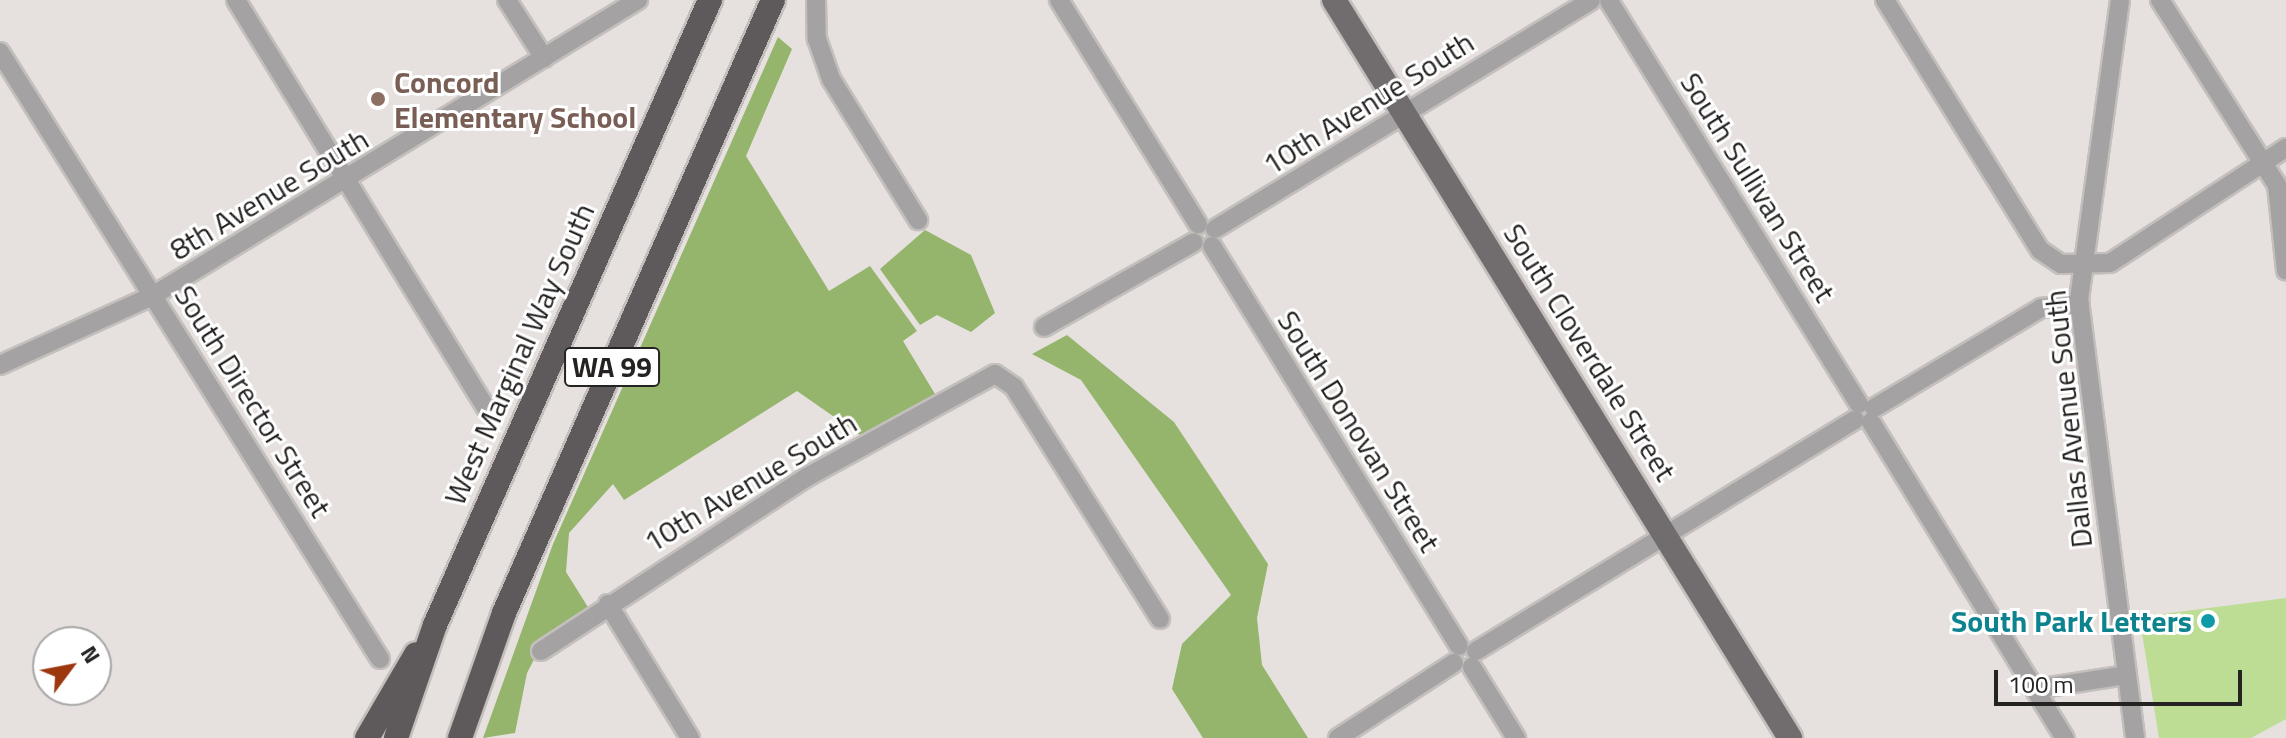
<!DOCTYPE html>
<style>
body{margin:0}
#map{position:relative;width:2286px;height:738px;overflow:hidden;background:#e6e1de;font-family:"Titillium Web",sans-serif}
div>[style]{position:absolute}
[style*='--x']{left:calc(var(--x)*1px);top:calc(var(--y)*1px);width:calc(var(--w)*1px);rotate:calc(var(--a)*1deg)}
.green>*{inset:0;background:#bddd95}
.forest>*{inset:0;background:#95b46c}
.roads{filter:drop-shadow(2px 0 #c3bfbc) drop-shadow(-2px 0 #c3bfbc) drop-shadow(0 2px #c3bfbc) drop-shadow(0 -2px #c3bfbc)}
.minor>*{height:18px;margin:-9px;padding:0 9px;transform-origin:9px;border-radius:9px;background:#a4a2a2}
.major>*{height:24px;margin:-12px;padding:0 12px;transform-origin:12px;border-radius:12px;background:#716c6d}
.highway>*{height:24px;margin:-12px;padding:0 12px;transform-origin:12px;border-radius:12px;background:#5e595a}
.dots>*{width:22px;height:22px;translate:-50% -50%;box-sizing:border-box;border:4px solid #fff;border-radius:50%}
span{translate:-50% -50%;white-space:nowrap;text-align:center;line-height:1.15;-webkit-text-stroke:6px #fff;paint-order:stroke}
.shield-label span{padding:2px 6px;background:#fff;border:2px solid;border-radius:6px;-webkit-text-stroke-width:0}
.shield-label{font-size:28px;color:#252322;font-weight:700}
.education-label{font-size:30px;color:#785e54;font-weight:700}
.left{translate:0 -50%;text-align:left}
.street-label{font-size:30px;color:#252322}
.culture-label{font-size:30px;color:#0d838f;font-weight:700}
.right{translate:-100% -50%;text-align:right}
.north{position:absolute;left:32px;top:626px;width:80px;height:80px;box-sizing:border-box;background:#fff;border:2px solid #a8a7a7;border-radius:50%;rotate:58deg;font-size:22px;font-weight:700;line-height:32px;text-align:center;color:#252322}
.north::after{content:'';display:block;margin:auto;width:28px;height:36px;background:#9c370e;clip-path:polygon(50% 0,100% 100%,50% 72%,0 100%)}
.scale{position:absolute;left:1994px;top:670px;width:248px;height:36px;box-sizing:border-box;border:4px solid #252322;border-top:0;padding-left:10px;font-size:24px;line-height:28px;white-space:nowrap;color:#252322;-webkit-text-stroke:6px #fff;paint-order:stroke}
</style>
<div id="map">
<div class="green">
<i style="clip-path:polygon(2286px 598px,2286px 719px,2251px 738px,2159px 738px,2142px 633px,2147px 616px)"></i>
</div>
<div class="forest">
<i style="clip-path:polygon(778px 37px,792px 49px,746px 156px,829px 291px,870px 266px,917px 331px,903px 341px,935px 394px,863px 437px,797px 391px,624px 500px,613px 484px,569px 533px,566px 572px,591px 612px,540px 648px,527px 673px,515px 733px,483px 738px,553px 544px)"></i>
<i style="clip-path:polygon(925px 230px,971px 255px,995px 313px,971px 332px,937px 315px,920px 325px,880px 269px)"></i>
<i style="clip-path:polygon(1067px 335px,1174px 422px,1268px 564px,1257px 618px,1262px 665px,1308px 738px,1203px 738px,1172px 689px,1182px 644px,1231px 595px,1081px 380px,1032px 354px)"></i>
</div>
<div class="roads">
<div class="minor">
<i style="--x:236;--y:0;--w:479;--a:58.5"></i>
<i style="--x:507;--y:0;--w:69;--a:57.5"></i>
<i style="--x:816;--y:0;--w:39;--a:89"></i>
<i style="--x:817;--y:39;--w:42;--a:70.7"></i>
<i style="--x:831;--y:79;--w:166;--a:58.3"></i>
<i style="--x:1059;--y:0;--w:264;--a:58.2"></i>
<i style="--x:1885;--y:0;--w:294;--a:58.2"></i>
<i style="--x:2040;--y:250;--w:25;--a:34"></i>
<i style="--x:2061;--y:264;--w:49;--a:-1.2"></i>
<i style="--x:2110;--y:263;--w:210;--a:-33.2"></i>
<i style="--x:2120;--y:0;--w:303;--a:97.8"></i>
<i style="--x:2079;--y:300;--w:442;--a:82.7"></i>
<i style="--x:2160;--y:0;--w:219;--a:57.7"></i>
<i style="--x:2277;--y:185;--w:86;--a:84"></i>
<i style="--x:1609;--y:1;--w:474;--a:58.2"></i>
<i style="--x:0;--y:52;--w:716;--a:57.95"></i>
<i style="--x:1215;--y:229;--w:440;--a:-31.3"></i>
<i style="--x:1212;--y:246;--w:470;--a:58.3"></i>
<i style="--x:1044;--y:327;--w:172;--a:-29.5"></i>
<i style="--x:0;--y:365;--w:169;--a:-24.4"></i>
<i style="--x:154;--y:295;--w:567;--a:-31.36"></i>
<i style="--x:1874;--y:408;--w:195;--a:-30.9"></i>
<i style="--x:2041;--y:308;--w:39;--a:-6"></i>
<i style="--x:1871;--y:422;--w:371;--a:58.5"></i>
<i style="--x:608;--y:604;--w:157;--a:58.5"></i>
<i style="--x:541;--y:651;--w:318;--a:-33.2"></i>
<i style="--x:807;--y:477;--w:214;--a:-28.7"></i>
<i style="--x:995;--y:374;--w:23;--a:34"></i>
<i style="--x:1014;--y:387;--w:274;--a:57.8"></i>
<i style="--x:1476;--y:651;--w:444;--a:-31.4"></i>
<i style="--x:1472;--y:667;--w:84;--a:58.2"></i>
<i style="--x:2036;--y:689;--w:91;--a:-8.8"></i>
<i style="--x:1338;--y:738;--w:138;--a:-32.9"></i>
</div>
<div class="major">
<i style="--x:1334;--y:0;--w:868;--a:58.29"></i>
</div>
<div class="highway">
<i style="--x:367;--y:738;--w:97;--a:-59.7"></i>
<i style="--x:396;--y:738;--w:120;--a:-71"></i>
<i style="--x:435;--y:625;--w:683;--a:-66.25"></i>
<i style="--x:460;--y:738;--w:133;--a:-70.6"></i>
<i style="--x:504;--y:613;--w:669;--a:-66.31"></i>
</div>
</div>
<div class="dots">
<i style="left:378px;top:99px;background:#8d6e63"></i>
<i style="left:2208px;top:621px;background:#0f9aa8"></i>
</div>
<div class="shield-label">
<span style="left:612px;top:367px">WA 99</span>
</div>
<div class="education-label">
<span class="left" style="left:394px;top:99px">Concord<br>Elementary School</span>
</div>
<div class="street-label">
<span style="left:1368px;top:103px;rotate:-32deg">10th Avenue South</span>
<span style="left:1758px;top:187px;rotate:58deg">South Sullivan Street</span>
<span style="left:269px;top:194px;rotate:-31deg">8th Avenue South</span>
<span style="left:1590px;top:352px;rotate:58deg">South Cloverdale Street</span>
<span style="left:519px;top:354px;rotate:-66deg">West Marginal Way South</span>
<span style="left:253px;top:401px;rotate:58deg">South Director Street</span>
<span style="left:2068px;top:419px;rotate:-96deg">Dallas Avenue South</span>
<span style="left:1359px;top:431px;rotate:58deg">South Donovan Street</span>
<span style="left:750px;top:482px;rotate:-31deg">10th Avenue South</span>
</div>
<div class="culture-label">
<span class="right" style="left:2192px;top:621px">South Park Letters</span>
</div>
<div class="north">N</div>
<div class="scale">100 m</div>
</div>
